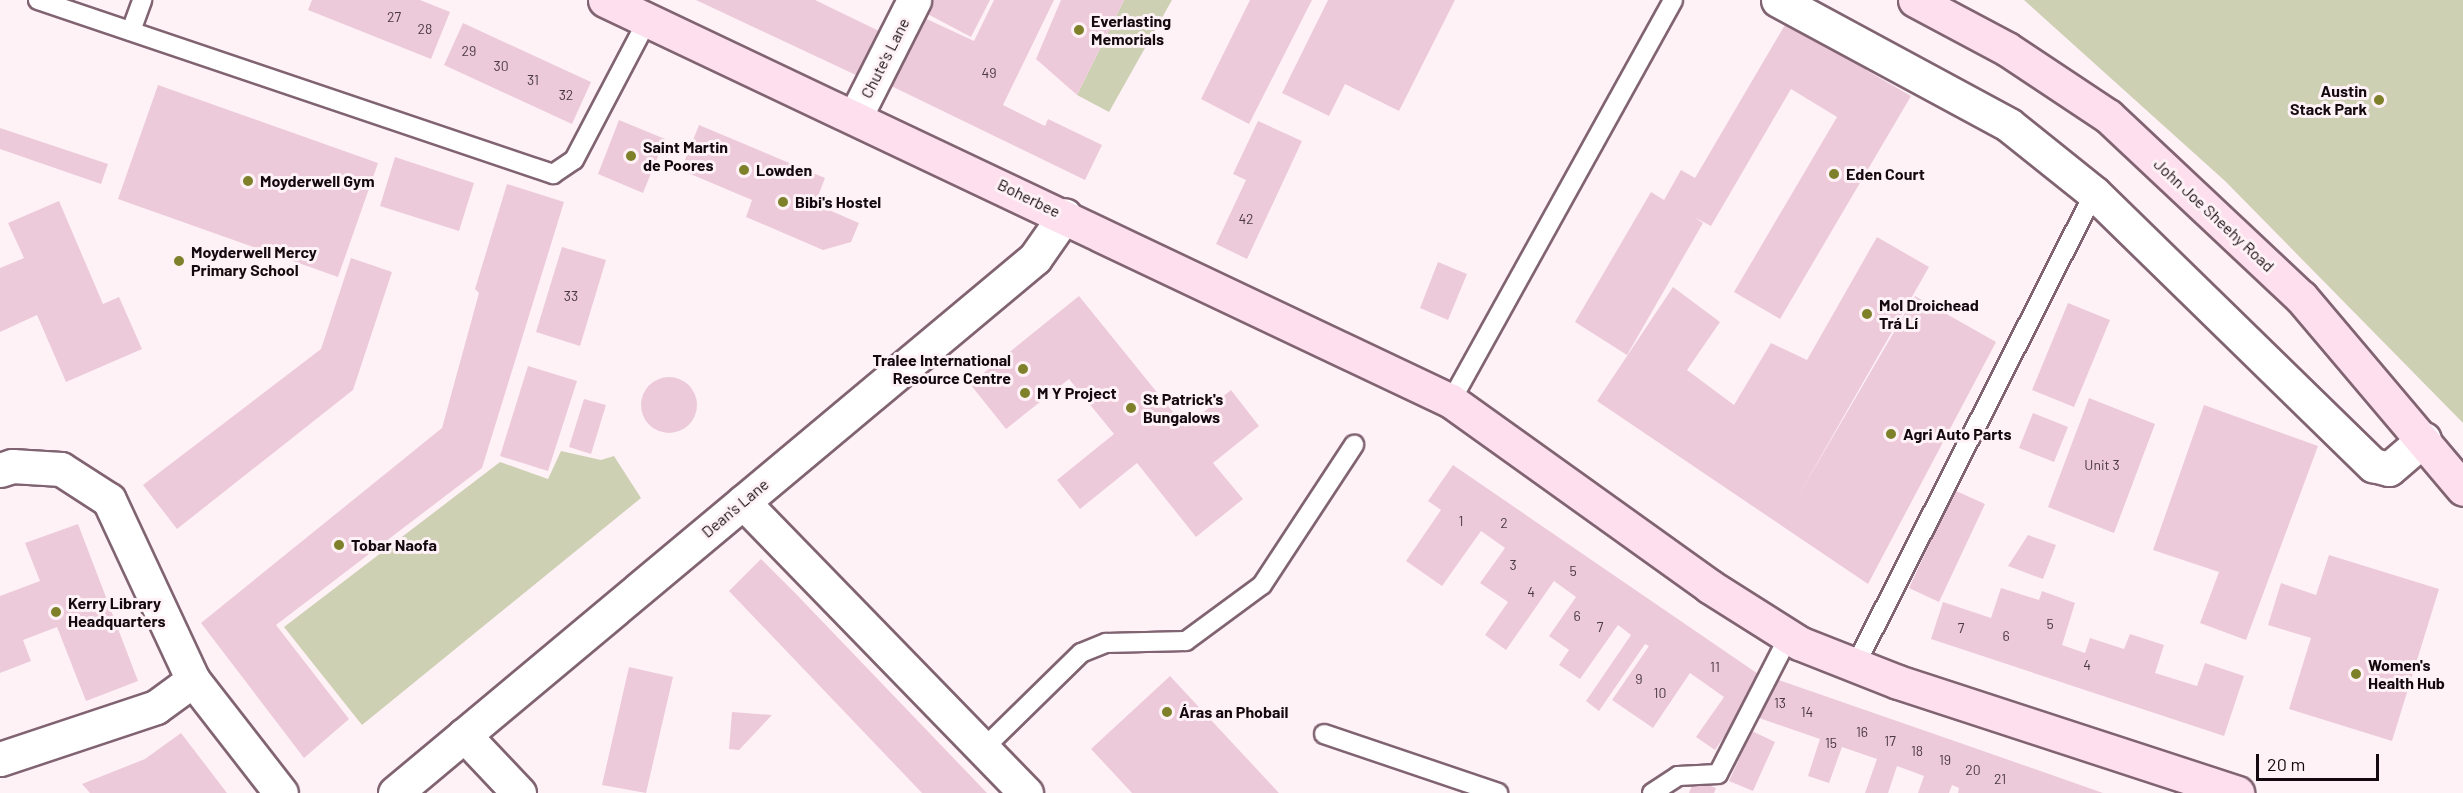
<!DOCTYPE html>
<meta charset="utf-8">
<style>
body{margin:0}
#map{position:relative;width:2463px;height:793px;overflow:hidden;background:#fff2f7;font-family:Barlow,sans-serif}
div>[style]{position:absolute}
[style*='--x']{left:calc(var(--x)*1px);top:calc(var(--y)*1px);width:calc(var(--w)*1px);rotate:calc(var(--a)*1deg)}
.green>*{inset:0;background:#ced0b4}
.building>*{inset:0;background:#edcad9}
.round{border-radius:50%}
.roads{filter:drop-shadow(2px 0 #816471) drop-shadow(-2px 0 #816471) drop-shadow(0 2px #816471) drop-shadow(0 -2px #816471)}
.lane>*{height:18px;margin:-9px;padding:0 9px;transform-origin:9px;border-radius:9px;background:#fff}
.street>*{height:33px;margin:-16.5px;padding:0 16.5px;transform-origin:16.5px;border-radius:16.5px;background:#fff}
.secondary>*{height:33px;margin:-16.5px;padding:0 16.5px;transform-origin:16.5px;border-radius:16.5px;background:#fddfee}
.dots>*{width:16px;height:16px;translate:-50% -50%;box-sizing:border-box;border:3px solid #fff2f7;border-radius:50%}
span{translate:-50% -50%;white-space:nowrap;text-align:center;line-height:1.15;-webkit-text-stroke:6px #fff2f7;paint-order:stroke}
.number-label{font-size:14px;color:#4a3941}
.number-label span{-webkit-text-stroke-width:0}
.poi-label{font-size:16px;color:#14090e;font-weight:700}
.left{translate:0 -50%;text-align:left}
.right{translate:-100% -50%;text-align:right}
.street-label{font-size:16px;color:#14090e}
.scale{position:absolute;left:2256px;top:754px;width:123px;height:27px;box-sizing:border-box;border:3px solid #14090e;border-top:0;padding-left:8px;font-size:18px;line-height:21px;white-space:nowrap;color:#14090e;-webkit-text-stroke:4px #fff2f7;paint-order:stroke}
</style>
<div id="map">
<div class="green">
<i style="clip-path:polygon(1124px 0,1172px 0,1109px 112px,1077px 95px)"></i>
<i style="clip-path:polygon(2024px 0,2463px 0,2463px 423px,2225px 181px)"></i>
<i style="clip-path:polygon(561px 451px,601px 460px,614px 456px,641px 498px,362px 725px,284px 627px,500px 462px,548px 479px)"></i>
</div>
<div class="building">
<i style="clip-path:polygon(312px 0,420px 0,450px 12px,431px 59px,308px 10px)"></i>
<i style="clip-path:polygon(696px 0,815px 0,879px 31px,858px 76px)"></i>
<i style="clip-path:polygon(926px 0,990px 0,971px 37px,920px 10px)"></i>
<i style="clip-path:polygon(994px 0,1054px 0,1003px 105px,1045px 126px,1048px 119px,1102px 145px,1085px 180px,883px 82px,916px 14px,974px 41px)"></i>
<i style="clip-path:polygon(1061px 0,1124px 0,1077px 95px,1036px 59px)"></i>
<i style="clip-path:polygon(1250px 0,1312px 0,1249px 124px,1201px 99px)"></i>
<i style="clip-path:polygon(1328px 0,1455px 0,1399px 111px,1345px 84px,1329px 116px,1282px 93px)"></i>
<i style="clip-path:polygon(463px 23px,591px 82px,572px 124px,444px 65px)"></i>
<i style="clip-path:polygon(1786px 23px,1823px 45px,1830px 34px,1872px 59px,1866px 70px,1911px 96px,1780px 319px,1734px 292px,1837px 117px,1791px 89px,1711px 226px,1694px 217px,1703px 223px,1627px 355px,1575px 322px,1651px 192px,1664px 200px,1681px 170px,1695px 178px)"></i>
<i style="clip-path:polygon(158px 85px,378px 163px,338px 277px,118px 199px)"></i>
<i style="clip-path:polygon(619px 120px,665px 139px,643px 193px,598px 174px)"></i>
<i style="clip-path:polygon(1258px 121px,1302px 141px,1247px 259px,1216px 244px,1246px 180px,1233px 174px)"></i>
<i style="clip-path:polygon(699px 125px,825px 178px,815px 204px,859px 223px,851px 242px,823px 250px,746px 217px,752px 200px,681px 170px)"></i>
<i style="clip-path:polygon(0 128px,108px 164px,101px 184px,0 149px)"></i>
<i style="clip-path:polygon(395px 157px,474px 183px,459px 231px,380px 206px)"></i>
<i style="clip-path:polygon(507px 184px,564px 202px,482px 468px,276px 625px,349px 719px,304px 758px,201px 623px,442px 428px,479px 293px,475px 289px)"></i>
<i style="clip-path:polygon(59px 201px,103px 304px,119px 297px,142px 349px,66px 382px,37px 315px,0 332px,0 268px,24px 258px,8px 223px)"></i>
<i style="clip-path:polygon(1877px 237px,1929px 267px,1797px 498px,1915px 296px,1996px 342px,1868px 584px,1597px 401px,1673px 287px,1720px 322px,1687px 370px,1734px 405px,1771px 343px,1807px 360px)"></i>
<i style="clip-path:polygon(562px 247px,606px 260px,580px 346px,536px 332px)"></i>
<i style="clip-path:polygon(351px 258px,392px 272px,353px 390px,177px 529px,143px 485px,321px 349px)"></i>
<i style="clip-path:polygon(1438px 262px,1467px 274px,1448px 320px,1420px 308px)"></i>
<i style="clip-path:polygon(1079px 296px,1185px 427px,1231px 390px,1259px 426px,1213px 463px,1243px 499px,1196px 537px,1137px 463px,1080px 509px,1057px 480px,1114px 434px,1069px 379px,1006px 429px,970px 384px)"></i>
<i style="clip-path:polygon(2068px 303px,2110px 320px,2074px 407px,2032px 390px)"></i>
<i style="clip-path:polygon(528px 366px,577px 381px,548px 471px,500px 456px)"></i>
<i class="round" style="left:641px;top:377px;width:56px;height:56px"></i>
<i style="clip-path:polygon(2089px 398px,2155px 424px,2114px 533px,2048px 507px)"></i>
<i style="clip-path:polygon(584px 399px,606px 405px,591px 454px,569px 447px)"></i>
<i style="clip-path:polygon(2204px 405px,2318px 446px,2246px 640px,2200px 623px,2219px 572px,2153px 550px)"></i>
<i style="clip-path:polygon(2033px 413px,2068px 427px,2054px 462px,2019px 448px)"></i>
<i style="clip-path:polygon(1453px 465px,1764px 678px,1715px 750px,1696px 737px,1724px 697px,1690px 673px,1653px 728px,1612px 700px,1649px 646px,1645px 644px,1599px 711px,1586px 701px,1631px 635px,1618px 625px,1580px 679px,1559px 665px,1569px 650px,1549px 636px,1576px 597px,1554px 581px,1506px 650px,1485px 635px,1508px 602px,1480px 583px,1505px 548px,1481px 531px,1442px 586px,1406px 561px,1441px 510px,1428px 501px)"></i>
<i style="clip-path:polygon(1954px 490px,1985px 504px,1939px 602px,1909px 588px)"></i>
<i style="clip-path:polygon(78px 524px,138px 681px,86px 701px,57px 627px,23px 640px,31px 661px,0 673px,0 596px,40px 581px,25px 543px)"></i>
<i style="clip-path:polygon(2028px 535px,2056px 545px,2043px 579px,2008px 566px)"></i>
<i style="clip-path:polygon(2329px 555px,2439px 589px,2392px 741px,2289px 709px,2311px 638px,2268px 625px,2281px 583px,2316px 595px)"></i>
<i style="clip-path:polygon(761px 559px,797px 595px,987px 793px,922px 793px,729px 591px)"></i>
<i style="clip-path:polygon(2001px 588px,2039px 600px,2042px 591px,2075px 603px,2062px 645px,2085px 653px,2090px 638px,2124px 649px,2130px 634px,2164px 645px,2155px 673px,2197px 686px,2205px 663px,2244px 676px,2224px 736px,1931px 639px,1943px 602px,1991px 618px)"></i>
<i style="clip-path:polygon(629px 667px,673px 677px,646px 793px,602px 785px)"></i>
<i style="clip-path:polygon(1170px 676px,1279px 793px,1132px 793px,1091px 749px)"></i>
<i style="clip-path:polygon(1773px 678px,1966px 745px,2103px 793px,1958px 793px,1959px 788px,1952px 785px,1949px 793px,1918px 793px,1924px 776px,1897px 766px,1888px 793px,1865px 793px,1877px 759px,1842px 747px,1829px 783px,1808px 776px,1820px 739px,1759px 718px)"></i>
<i style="clip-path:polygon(732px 712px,772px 715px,739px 750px,729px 749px)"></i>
<i style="clip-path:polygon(1752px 731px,1775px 742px,1753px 791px,1729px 781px)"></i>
<i style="clip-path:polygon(181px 733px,227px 793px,90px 793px,82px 784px,145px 759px)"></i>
<i style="clip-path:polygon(1694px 780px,1716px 788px,1714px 793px,1689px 793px)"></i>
</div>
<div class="roads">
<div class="lane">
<i style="--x:38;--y:0;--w:544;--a:18.67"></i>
<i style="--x:553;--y:174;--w:25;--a:-34"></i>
<i style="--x:574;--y:160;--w:157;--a:-62.3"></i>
<i style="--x:131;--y:31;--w:33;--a:-70"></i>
<i style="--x:1451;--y:401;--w:458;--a:-61"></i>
<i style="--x:1855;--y:666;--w:530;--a:-63.19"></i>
<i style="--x:1324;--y:734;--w:184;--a:18.7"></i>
<i style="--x:982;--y:750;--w:139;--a:-44.4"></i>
<i style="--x:1081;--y:653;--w:27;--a:-22"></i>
<i style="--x:1106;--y:643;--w:80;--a:-1.4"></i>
<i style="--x:1186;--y:641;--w:94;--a:-36.4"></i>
<i style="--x:1262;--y:585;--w:168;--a:-56.7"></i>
<i style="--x:1652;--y:793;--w:31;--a:-33"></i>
<i style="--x:1678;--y:776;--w:40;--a:-2.9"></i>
<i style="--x:1718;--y:774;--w:155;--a:-62.8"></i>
</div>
<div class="street">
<i style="--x:1778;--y:0;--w:263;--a:28.4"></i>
<i style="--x:2009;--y:125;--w:109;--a:38.7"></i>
<i style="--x:2094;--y:193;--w:390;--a:44.3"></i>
<i style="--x:2373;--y:465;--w:16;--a:14"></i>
<i style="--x:2389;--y:469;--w:46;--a:-40.6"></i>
<i style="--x:856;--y:115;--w:129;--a:-63.2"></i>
<i style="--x:0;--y:470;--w:13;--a:-18"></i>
<i style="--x:12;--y:466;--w:49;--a:3.5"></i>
<i style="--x:61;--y:469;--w:57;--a:32.9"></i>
<i style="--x:109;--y:500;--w:199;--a:65"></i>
<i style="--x:193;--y:680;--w:143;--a:52.1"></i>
<i style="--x:743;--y:502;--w:406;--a:45.8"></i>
<i style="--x:464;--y:735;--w:80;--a:46.5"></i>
<i style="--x:0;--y:759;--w:164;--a:-18.4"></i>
<i style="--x:156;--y:707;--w:46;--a:-36.1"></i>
<i style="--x:395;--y:793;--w:834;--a:-39.89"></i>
<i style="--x:1035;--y:258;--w:52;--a:-55.1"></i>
</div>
<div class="secondary">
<i style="--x:605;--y:0;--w:936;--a:25.36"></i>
<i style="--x:1451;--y:401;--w:317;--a:35.6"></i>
<i style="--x:1709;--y:586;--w:107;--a:32.3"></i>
<i style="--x:1799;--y:643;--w:106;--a:21.5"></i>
<i style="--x:1898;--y:682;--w:357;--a:18.1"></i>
<i style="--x:1915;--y:0;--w:104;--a:28"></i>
<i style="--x:2007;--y:49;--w:121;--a:33.6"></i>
<i style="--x:2108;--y:116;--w:265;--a:43.2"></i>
<i style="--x:2301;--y:297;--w:251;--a:49.8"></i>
</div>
</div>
<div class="dots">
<i style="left:1079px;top:30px;background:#7e802a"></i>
<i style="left:2379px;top:100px;background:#7e802a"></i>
<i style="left:631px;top:156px;background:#7e802a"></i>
<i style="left:744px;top:170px;background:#7e802a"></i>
<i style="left:1834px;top:174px;background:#7e802a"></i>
<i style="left:248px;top:181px;background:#7e802a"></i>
<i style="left:783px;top:202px;background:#7e802a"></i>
<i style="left:179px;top:261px;background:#7e802a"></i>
<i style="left:1867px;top:314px;background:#7e802a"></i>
<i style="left:1023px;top:369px;background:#7e802a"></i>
<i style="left:1025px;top:393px;background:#7e802a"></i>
<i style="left:1131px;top:408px;background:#7e802a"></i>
<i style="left:1891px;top:434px;background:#7e802a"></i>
<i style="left:339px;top:545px;background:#7e802a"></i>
<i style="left:56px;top:612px;background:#7e802a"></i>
<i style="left:2356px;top:674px;background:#7e802a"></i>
<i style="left:1167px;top:712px;background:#7e802a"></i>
</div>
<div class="number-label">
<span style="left:394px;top:17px">27</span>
<span style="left:425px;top:29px">28</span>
<span style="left:469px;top:51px">29</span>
<span style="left:501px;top:66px">30</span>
<span style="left:989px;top:73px">49</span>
<span style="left:533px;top:80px">31</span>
<span style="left:566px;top:95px">32</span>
<span style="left:1246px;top:219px">42</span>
<span style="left:571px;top:296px">33</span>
<span style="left:2102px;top:465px">Unit 3</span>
<span style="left:1461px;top:521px">1</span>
<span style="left:1504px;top:523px">2</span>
<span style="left:1513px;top:565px">3</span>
<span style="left:1573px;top:571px">5</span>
<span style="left:1531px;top:592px">4</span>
<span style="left:1577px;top:616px">6</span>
<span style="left:2050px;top:624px">5</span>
<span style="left:1600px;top:627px">7</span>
<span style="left:1961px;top:628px">7</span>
<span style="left:2006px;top:636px">6</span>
<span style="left:2087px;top:665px">4</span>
<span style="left:1715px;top:667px">11</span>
<span style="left:1639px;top:679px">9</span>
<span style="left:1660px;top:693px">10</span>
<span style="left:1780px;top:703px">13</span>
<span style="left:1807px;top:712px">14</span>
<span style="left:1862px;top:732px">16</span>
<span style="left:1890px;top:741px">17</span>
<span style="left:1831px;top:743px">15</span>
<span style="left:1917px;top:751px">18</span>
<span style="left:1945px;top:760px">19</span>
<span style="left:1973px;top:770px">20</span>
<span style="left:2000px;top:779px">21</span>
</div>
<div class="poi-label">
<span class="left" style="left:1091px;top:30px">Everlasting<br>Memorials</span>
<span class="right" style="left:2367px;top:100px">Austin<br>Stack Park</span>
<span class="left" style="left:643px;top:156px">Saint Martin<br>de Poores</span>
<span class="left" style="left:756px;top:170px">Lowden</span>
<span class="left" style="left:1846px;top:174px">Eden Court</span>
<span class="left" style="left:260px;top:181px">Moyderwell Gym</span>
<span class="left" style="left:795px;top:202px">Bibi's Hostel</span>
<span class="left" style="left:191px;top:261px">Moyderwell Mercy<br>Primary School</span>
<span class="left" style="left:1879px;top:314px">Mol Droichead<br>Trá Lí</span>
<span class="right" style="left:1011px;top:369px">Tralee International<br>Resource Centre</span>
<span class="left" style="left:1037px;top:393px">M Y Project</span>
<span class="left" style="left:1143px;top:408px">St Patrick's<br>Bungalows</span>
<span class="left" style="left:1903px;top:434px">Agri Auto Parts</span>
<span class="left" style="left:351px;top:545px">Tobar Naofa</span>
<span class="left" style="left:68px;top:612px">Kerry Library<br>Headquarters</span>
<span class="left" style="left:2368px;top:674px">Women's<br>Health Hub</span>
<span class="left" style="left:1179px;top:712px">Áras an Phobail</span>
</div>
<div class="street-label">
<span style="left:885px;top:58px;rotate:-63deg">Chute's Lane</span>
<span style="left:1029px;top:198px;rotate:26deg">Boherbee</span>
<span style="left:2214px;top:215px;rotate:43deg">John Joe Sheehy Road</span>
<span style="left:735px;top:508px;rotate:-40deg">Dean's Lane</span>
</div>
<div class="scale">20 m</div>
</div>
